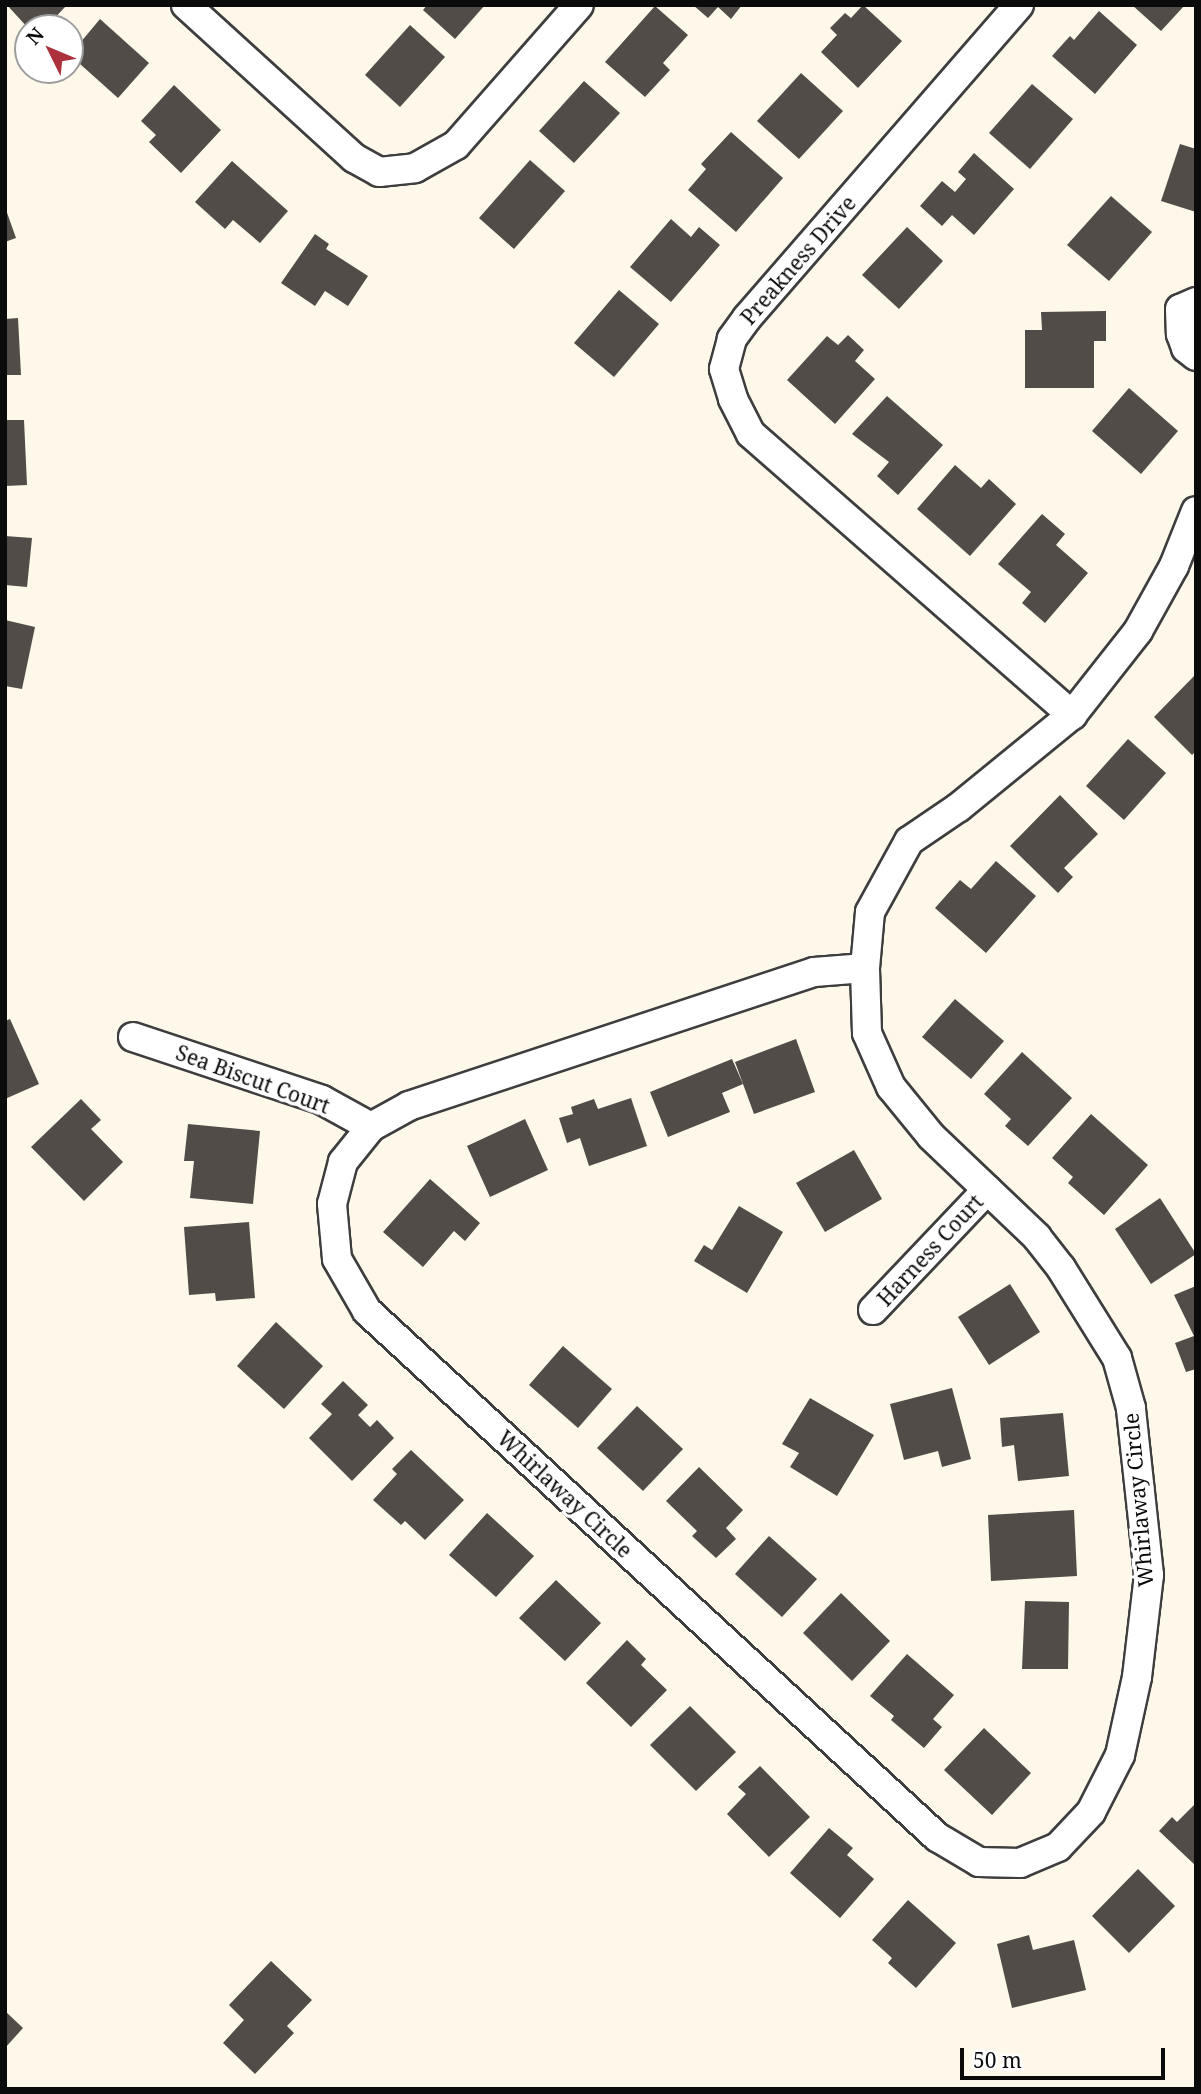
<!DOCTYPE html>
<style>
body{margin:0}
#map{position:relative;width:1201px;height:2094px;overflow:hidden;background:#fdf8ea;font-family:"Noto Serif",serif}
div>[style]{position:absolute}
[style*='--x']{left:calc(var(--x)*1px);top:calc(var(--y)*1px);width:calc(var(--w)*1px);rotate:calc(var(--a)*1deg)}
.building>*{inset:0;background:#524c48}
.roads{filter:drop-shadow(2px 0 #3e3e3e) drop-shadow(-2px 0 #3e3e3e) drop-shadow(0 2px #3e3e3e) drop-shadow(0 -2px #3e3e3e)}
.minor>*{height:28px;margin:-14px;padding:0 14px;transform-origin:14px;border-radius:14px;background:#fff}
span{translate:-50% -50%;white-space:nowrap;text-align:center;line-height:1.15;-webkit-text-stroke:7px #fff;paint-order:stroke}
.street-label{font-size:21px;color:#0b0b0b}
.frame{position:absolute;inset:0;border:7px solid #0b0b0b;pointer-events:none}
.north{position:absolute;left:14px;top:14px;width:70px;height:70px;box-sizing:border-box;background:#fff;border:2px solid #9d9d9d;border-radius:50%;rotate:313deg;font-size:19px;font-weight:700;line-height:28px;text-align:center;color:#0b0b0b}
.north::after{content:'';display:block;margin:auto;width:24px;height:32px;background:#ac313d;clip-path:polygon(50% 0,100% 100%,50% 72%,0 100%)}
.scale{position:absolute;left:960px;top:2048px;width:205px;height:32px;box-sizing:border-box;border:4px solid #0b0b0b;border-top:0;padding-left:9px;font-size:21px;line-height:24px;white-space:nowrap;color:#0b0b0b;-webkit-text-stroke:5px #fff;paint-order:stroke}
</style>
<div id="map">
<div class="building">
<i style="clip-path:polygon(7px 5px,67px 5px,45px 28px,28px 28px)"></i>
<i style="clip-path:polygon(427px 5px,485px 5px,455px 39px,423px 10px)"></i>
<i style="clip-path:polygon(693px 5px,742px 5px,731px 19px,718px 7px,708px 18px)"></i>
<i style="clip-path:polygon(863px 5px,902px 41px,858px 88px,821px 52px,837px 35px,830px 28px,845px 13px,851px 18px)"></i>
<i style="clip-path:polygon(1132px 5px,1185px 5px,1161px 31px)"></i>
<i style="clip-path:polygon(655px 6px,688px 35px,663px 63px,670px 70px,645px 97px,605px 62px)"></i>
<i style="clip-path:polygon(1099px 11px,1137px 45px,1095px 94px,1052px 56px,1070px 36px,1074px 40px)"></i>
<i style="clip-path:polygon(100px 19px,149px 63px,118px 98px,70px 55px)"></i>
<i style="clip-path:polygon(410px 25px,445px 57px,400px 107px,365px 75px)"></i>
<i style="clip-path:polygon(801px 73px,843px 111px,799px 159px,757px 121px)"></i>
<i style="clip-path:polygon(584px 81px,620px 113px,574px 163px,539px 131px)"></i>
<i style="clip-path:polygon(1032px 84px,1073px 119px,1030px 169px,989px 133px)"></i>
<i style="clip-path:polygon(174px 85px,221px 130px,181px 173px,149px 142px,156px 135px,141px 121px)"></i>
<i style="clip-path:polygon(731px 132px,783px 178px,736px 232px,688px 190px,706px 169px,701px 164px)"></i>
<i style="clip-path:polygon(1180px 144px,1196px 149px,1196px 212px,1161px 201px)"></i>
<i style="clip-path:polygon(974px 153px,1014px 189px,974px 235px,952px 215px,942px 226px,920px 206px,942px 181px,955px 192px,966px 179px,958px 172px)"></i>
<i style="clip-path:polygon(530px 160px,565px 191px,514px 249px,479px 218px)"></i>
<i style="clip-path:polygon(232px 161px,288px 211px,260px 243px,233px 220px,225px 229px,195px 202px)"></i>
<i style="clip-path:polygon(1111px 196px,1152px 232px,1109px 281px,1067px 245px)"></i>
<i style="clip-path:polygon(5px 207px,16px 238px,5px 242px)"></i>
<i style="clip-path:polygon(671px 219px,691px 237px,699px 227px,720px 245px,671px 302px,630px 267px)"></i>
<i style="clip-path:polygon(907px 227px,943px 261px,899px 309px,862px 275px)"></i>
<i style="clip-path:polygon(315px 234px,329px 244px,326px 249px,368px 276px,348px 306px,325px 291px,315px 306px,281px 283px)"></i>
<i style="clip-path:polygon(619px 290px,659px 324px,614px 377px,574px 343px)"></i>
<i style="clip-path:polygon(1106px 311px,1106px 341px,1094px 341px,1094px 388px,1025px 388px,1025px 330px,1042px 330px,1041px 312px)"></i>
<i style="clip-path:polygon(18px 318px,21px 375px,5px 375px,5px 319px)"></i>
<i style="clip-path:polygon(848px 335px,864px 350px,855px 361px,875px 379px,835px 424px,787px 380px,827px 336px,838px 345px)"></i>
<i style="clip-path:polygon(1129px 388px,1178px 431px,1141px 474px,1092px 431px)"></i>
<i style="clip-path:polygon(887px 396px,943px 445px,898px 495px,877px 476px,889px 462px,852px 434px)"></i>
<i style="clip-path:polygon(5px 420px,24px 420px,27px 485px,5px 486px)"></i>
<i style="clip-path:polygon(955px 465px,981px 488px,989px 479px,1016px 504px,970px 556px,917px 509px)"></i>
<i style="clip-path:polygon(1042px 514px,1065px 534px,1056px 545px,1088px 573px,1045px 623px,1022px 603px,1031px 592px,998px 564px)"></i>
<i style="clip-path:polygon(5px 536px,32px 538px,27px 587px,5px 585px)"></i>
<i style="clip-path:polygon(5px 620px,35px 627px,22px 689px,5px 686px)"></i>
<i style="clip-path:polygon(1196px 674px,1196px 751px,1192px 755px,1154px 717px)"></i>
<i style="clip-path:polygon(1128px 739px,1166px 773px,1124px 820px,1086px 786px)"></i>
<i style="clip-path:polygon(1060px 795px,1098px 834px,1064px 868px,1073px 877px,1058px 893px,1010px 846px)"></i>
<i style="clip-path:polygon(996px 861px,1036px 896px,986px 953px,935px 908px,960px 880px,971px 889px)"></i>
<i style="clip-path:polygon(955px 999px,1004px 1041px,971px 1079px,922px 1037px)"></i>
<i style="clip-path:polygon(10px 1019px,39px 1084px,5px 1099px,5px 1021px)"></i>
<i style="clip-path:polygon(796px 1039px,815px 1092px,754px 1114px,735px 1062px)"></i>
<i style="clip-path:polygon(1022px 1052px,1072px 1098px,1028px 1146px,1005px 1126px,1011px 1119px,984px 1094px)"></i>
<i style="clip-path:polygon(732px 1059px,743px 1084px,722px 1093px,730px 1112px,668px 1137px,650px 1092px)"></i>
<i style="clip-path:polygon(631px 1098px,647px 1146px,589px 1166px,580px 1138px,567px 1143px,559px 1118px,573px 1114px,571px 1107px,594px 1099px,598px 1109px)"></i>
<i style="clip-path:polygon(81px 1099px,101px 1120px,91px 1129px,123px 1162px,84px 1201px,31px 1147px)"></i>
<i style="clip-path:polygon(1091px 1114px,1148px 1165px,1104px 1215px,1068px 1183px,1073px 1177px,1052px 1158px)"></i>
<i style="clip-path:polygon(525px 1119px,548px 1170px,490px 1197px,467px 1146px)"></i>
<i style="clip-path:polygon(188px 1124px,260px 1131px,253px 1204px,190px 1198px,194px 1161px,184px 1161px)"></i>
<i style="clip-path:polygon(854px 1150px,882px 1199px,825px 1232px,796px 1183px)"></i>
<i style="clip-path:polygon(430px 1179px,480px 1223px,465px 1241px,454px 1231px,423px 1267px,383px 1232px)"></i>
<i style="clip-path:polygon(1160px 1198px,1196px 1254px,1151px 1284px,1115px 1229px)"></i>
<i style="clip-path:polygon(739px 1206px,783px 1232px,747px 1293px,694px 1261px,704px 1245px,712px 1250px)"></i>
<i style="clip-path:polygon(249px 1222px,255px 1298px,216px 1301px,215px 1293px,189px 1295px,184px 1227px)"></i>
<i style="clip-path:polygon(1010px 1284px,1040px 1332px,989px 1365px,958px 1317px)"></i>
<i style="clip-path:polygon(1196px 1286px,1196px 1369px,1186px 1372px,1175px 1343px,1194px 1336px,1174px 1295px)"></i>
<i style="clip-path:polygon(276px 1322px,323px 1366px,284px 1409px,237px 1366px)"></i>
<i style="clip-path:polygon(563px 1346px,612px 1389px,578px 1428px,529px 1385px)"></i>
<i style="clip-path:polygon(343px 1381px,368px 1405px,358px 1415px,370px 1427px,377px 1420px,394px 1438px,352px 1481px,309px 1438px,332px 1414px,321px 1404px)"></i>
<i style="clip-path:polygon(952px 1388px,971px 1459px,942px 1467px,938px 1451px,904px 1460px,890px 1404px)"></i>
<i style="clip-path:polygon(810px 1398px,874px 1435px,837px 1496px,790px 1467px,799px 1453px,782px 1444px)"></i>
<i style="clip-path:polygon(637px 1406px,683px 1449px,643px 1491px,597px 1448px)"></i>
<i style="clip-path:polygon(1063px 1413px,1069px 1476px,1018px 1481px,1014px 1445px,1002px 1447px,1000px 1418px)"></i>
<i style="clip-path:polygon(411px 1450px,464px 1500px,425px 1540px,405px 1521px,401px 1525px,373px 1500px,397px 1474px,392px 1469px)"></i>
<i style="clip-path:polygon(699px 1467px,743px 1510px,726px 1528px,736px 1539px,716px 1558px,692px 1536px,697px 1531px,666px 1501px)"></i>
<i style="clip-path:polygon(1074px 1510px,1077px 1576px,991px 1581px,988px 1515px)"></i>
<i style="clip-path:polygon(487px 1513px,534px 1556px,496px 1597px,449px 1555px)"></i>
<i style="clip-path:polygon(769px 1536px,817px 1579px,782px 1617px,735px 1574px)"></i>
<i style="clip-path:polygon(556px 1580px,601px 1623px,565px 1661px,519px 1618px)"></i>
<i style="clip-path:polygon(841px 1593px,890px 1641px,852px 1681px,803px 1633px)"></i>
<i style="clip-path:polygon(1025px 1601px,1069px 1602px,1068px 1669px,1022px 1669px)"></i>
<i style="clip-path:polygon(627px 1640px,646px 1659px,641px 1665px,667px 1690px,631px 1727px,586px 1683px)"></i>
<i style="clip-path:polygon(907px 1654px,954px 1695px,933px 1719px,942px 1727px,924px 1748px,891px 1720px,894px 1716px,870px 1696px)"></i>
<i style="clip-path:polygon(690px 1706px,736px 1752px,696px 1791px,650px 1745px)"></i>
<i style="clip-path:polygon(984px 1728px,1031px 1773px,992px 1815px,944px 1770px)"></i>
<i style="clip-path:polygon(760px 1766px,810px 1817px,769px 1857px,727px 1814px,746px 1794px,738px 1787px)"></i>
<i style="clip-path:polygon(1196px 1803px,1196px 1866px,1159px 1831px,1172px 1817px,1177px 1822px)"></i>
<i style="clip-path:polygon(829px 1828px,853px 1848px,847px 1855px,874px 1879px,840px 1918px,790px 1873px)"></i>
<i style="clip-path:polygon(1138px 1869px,1175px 1906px,1129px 1953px,1092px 1916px)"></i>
<i style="clip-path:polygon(908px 1900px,956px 1943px,916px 1988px,888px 1963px,892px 1958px,872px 1940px)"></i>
<i style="clip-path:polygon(1029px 1935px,1033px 1950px,1074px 1940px,1086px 1990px,1012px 2008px,997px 1944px)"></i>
<i style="clip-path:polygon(271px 1961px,312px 2000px,287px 2026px,294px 2033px,255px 2074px,223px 2043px,244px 2020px,229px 2005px)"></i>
<i style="clip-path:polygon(5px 2011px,23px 2028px,5px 2048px)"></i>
</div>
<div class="roads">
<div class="minor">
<i style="--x:186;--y:5;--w:227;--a:42.3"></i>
<i style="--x:354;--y:158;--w:29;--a:29"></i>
<i style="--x:379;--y:172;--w:36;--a:-6"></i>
<i style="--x:415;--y:168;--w:47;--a:-29.3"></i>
<i style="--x:456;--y:145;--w:186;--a:-48.7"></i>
<i style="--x:1019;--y:5;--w:415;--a:131"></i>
<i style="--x:747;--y:318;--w:26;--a:126"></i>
<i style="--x:732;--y:339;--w:31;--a:105"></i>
<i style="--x:724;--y:369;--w:31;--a:73"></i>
<i style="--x:733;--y:399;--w:39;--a:63"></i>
<i style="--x:751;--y:434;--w:427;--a:41.2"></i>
<i style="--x:1196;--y:302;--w:17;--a:156"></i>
<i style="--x:1180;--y:309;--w:25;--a:88"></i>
<i style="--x:1181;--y:334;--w:15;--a:70"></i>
<i style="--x:1186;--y:348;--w:13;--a:39"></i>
<i style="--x:865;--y:968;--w:51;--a:175.5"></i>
<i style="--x:814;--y:972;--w:427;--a:161.7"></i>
<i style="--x:409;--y:1106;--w:43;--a:151.1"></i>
<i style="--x:371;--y:1127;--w:45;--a:128.7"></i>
<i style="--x:343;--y:1162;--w:43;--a:104.7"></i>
<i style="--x:332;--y:1204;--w:55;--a:84.8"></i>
<i style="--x:337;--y:1259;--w:60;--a:60"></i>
<i style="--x:367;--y:1311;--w:776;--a:42.7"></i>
<i style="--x:937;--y:1837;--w:49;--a:30.8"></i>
<i style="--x:979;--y:1862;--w:41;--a:1.4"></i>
<i style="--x:1020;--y:1863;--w:41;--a:-22.8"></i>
<i style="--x:1058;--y:1847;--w:48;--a:-46.7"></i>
<i style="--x:1091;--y:1812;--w:64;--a:-63"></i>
<i style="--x:1120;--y:1755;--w:80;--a:-77.7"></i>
<i style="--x:1137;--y:1677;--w:103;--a:-83.3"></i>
<i style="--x:1149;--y:1575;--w:168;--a:-96.2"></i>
<i style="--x:1131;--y:1408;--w:52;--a:-105.6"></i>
<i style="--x:1117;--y:1358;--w:106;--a:-121.9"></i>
<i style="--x:1061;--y:1268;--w:39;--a:-128"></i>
<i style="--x:1037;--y:1237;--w:146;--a:-136.4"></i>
<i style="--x:931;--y:1136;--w:63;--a:-129.2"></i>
<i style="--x:891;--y:1087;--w:59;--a:-114"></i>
<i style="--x:867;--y:1033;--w:65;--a:-91.8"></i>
<i style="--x:865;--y:968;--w:56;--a:-84.9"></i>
<i style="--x:870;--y:912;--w:81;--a:-61.2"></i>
<i style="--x:909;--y:841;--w:60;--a:-34.2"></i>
<i style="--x:959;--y:807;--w:146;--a:-39.2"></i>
<i style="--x:1072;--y:715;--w:107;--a:-51.8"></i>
<i style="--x:1138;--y:631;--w:74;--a:-61"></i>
<i style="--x:1174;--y:566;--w:59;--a:-68.2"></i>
<i style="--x:133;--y:1037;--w:199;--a:18.4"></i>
<i style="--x:322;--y:1100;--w:56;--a:28.9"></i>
<i style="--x:873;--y:1310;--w:166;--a:-46.5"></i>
</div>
</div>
<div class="street-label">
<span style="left:798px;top:260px;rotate:-49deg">Preakness Drive</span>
<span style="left:253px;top:1079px;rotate:20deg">Sea Biscut Court</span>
<span style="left:930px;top:1250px;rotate:-47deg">Harness Court</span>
<span style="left:565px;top:1494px;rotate:43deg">Whirlaway Circle</span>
<span style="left:1138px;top:1500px;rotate:-95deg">Whirlaway Circle</span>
</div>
<div class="frame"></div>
<div class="north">N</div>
<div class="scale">50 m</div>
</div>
